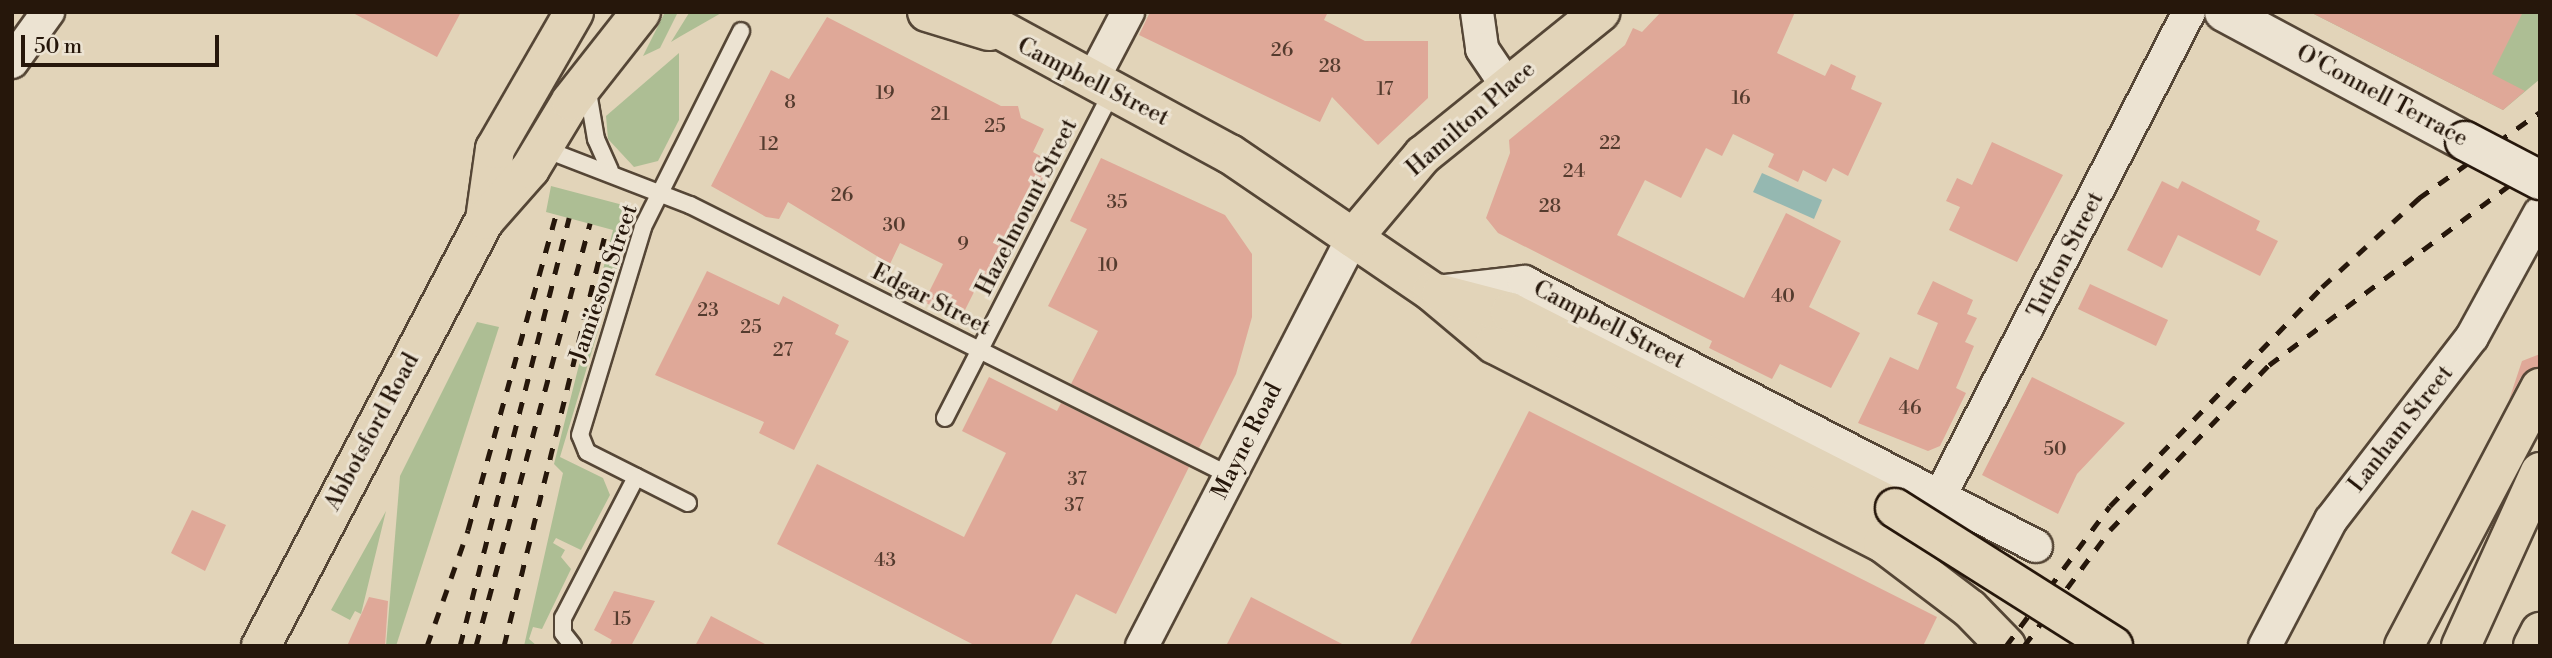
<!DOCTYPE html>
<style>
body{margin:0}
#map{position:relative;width:2552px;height:658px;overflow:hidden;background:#e2d4b9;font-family:"Libre Bodoni",serif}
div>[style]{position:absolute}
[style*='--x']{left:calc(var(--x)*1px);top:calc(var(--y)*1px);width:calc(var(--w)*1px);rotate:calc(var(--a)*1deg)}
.green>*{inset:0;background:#adbe94}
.water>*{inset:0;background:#95b8b1}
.building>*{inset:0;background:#dfa898}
.roads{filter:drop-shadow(2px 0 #554636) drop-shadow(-2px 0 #554636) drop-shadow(0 2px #554636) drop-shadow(0 -2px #554636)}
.lane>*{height:16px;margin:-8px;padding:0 8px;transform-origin:8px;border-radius:8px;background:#ece3d2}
.street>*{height:32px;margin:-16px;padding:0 16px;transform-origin:16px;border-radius:16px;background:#ece3d2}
.secondary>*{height:38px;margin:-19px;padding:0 19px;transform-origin:19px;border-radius:19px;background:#ece3d2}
.primary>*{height:38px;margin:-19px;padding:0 19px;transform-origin:19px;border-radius:19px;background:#e2d4b9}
.highway>*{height:38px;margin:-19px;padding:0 19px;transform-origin:19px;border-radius:19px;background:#e2d4b9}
.rail>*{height:5px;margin-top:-2.5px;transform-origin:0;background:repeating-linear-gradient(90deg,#26170b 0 12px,transparent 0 24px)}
.bridges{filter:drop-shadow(2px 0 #26170b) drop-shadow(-2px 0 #26170b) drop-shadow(0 2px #26170b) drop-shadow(0 -2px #26170b)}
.secondary-bridge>*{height:38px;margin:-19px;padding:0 19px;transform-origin:19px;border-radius:19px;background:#ece3d2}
.highway-bridge>*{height:38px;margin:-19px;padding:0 19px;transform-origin:19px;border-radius:19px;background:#e2d4b9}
span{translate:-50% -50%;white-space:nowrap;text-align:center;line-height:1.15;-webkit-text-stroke:6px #ece3d2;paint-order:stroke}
.number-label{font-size:19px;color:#543b2e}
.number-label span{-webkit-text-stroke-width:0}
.street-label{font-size:23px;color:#26170b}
.frame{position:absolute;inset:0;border:14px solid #26170b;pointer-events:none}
.scale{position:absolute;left:21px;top:35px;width:198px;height:32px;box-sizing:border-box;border:4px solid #26170b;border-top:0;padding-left:9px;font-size:21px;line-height:24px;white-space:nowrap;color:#26170b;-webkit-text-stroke:5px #ece3d2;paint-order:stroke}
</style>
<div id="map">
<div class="green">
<i style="clip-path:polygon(665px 12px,678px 12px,660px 48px,643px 56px)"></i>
<i style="clip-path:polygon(723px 12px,681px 36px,671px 42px,689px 13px)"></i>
<i style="clip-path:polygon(2310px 12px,2540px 12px,2540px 79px,2503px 110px)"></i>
<i style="clip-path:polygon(679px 53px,679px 120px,658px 161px,634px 167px,608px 139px,606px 116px)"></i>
<i style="clip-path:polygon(551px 186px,623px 205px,631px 221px,560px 457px,603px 478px,610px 495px,581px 550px,556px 538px,553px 543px,565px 550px,561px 557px,571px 569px,542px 629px,533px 627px,529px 639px,537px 646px,524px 646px,563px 473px,554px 464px,613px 230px,546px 212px)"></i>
<i style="clip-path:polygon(477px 322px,499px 327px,396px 646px,386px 646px,400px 476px)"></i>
<i style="clip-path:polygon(386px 511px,361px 614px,355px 611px,350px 620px,331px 610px)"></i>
</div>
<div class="water">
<i style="clip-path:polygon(1762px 173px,1822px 200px,1814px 219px,1753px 192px)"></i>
</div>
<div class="building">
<i style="clip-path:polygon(351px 12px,461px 12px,437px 57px)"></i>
<i style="clip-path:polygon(1150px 12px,1328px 12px,1324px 20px,1365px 41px,1428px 41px,1428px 98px,1378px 145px,1332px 97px,1320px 122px,1139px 35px)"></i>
<i style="clip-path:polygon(1661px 12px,1795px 12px,1777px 53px,1825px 76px,1831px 64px,1856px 76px,1851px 89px,1882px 103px,1848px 176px,1833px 168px,1826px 182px,1803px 170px,1798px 182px,1768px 167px,1774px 154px,1733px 134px,1722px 156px,1706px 148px,1681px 198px,1645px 180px,1617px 235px,1744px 298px,1786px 213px,1841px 241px,1809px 307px,1860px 333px,1831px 388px,1780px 364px,1772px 379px,1709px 348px,1712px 341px,1498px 233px,1486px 218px,1510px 153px,1509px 140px,1625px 45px,1633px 28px,1642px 32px)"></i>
<i style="clip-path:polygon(2310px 12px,2523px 12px,2492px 74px,2525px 91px,2503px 110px)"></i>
<i style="clip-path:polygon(827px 17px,1001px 106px,1018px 106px,1021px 118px,1044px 129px,1033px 152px,1051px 162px,988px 287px,979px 282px,960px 320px,924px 302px,943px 264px,900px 243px,890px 264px,788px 202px,779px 219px,766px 217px,711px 186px,771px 70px,789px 79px)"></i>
<i style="clip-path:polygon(1992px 142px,2063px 175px,2017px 262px,1949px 230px,1960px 207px,1946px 201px,1957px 178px,1972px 185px)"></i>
<i style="clip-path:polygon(1101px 158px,1225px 215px,1252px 254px,1252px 317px,1236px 374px,1199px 448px,1071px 384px,1098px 331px,1048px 306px,1087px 229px,1070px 221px)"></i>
<i style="clip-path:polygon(2162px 181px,2178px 189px,2182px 181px,2260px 221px,2256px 230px,2278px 241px,2260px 276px,2178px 235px,2162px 268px,2127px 250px)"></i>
<i style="clip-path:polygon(707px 271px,779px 305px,783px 296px,839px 325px,835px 334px,849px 341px,794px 450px,759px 433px,764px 422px,655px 375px)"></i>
<i style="clip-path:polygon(1933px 281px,1973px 300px,1967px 314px,1977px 318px,1965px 342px,1974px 346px,1956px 388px,1966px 393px,1940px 446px,1928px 451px,1858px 423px,1890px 357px,1918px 370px,1938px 323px,1917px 314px)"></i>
<i style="clip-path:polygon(2090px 284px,2168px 320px,2156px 346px,2078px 309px)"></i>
<i style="clip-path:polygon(2540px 354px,2540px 366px,2521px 377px,2509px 400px,2522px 361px)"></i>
<i style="clip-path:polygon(989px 377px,1057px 411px,1061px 403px,1189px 467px,1116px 614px,1076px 594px,1050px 646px,976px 646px,777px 544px,817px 464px,964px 537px,1006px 453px,962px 431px)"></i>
<i style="clip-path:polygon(2032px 377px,2125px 423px,2077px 474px,2058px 514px,1982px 475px)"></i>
<i style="clip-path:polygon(1529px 411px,1937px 617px,1923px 646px,1409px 646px)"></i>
<i style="clip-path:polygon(192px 510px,226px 525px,205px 571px,171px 553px)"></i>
<i style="clip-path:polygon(614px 591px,655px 601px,631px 646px,609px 646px,612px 640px,594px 630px)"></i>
<i style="clip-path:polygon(369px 597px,388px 601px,385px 646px,347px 646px)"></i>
<i style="clip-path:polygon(1251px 597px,1346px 646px,1226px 646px)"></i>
<i style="clip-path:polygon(711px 616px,769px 646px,695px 646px)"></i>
</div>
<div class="roads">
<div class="lane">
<i style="--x:587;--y:86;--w:54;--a:80.4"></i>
<i style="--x:596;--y:139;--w:34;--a:66"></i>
<i style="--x:542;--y:148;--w:159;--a:21.1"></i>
<i style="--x:690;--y:205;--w:603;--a:26.61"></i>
<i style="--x:945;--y:418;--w:366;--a:-62.9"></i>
<i style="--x:688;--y:503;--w:113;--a:-153.2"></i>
<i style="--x:587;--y:452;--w:18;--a:-112"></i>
<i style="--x:580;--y:435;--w:217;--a:-73.1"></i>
<i style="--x:643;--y:227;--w:219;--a:-63.4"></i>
<i style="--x:573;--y:646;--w:16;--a:-128"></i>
<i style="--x:563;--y:633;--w:15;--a:-90"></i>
<i style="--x:563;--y:618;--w:159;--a:-62.6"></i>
</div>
<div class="street">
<i style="--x:1477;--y:12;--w:37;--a:82"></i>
<i style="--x:1482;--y:49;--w:45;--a:56"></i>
<i style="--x:12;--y:62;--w:62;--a:-54.2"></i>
<i style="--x:1092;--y:81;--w:78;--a:-62.4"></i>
<i style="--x:1444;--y:291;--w:81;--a:-6.4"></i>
<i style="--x:1524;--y:282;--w:576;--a:27.28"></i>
<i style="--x:1940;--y:496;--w:544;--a:-62.78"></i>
<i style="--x:1142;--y:646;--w:459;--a:-62.7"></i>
<i style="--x:2265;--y:646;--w:142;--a:-62.4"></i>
<i style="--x:2331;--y:520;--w:231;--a:-52.4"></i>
<i style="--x:2472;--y:337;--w:141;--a:-61.3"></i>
</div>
<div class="secondary">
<i style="--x:2224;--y:12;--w:273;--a:28.2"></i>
</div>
<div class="primary">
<i style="--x:927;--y:12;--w:65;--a:17"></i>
<i style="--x:968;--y:12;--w:298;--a:28.5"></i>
<i style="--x:1230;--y:154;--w:245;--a:34.3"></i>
<i style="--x:1353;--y:238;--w:109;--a:-49.9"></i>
<i style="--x:1423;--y:155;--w:228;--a:-38.9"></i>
</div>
<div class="highway">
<i style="--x:485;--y:220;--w:72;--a:-82"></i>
<i style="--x:495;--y:149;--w:158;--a:-60"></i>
<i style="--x:1432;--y:292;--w:81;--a:40"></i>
<i style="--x:1494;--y:344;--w:437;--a:27.1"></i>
<i style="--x:1883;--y:543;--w:109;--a:37.2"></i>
<i style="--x:1970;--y:609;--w:52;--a:45.8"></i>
<i style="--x:1441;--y:294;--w:71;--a:14.6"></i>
<i style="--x:1510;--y:312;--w:432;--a:27"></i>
<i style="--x:261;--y:646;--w:481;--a:-62.3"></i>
<i style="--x:485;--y:220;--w:68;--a:-48.6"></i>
<i style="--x:530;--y:169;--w:79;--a:-58.9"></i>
<i style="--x:571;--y:101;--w:113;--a:-51.8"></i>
<i style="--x:2404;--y:646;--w:292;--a:-62.2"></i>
<i style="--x:2461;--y:646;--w:191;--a:-65.6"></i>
<i style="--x:2533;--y:646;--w:16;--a:-63"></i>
</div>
</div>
<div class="rail">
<i style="--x:427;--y:646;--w:123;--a:-70.5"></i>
<i style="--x:468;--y:530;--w:327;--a:-74.4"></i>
<i style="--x:460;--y:646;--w:442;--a:-75.7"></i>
<i style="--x:476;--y:646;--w:438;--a:-74.9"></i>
<i style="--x:504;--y:646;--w:431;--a:-76.2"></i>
<i style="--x:2006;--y:646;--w:174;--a:-53.4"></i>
<i style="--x:2110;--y:506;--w:305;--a:-45.9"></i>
<i style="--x:2322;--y:287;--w:132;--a:-42.5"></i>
<i style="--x:2419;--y:198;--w:148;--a:-35.4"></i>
<i style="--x:2024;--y:646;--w:144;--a:-53.4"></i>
<i style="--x:2110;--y:530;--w:229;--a:-46.1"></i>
<i style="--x:2269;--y:365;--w:339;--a:-36.8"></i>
</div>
<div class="bridges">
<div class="secondary-bridge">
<i style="--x:2465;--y:141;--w:85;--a:27.5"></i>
</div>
<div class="highway-bridge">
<i style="--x:1895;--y:508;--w:258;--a:32.3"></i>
</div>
</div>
<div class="number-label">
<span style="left:1282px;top:51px">26</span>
<span style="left:1330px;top:67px">28</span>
<span style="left:1385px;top:90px">17</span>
<span style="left:885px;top:94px">19</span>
<span style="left:1741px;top:99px">16</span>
<span style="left:790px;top:103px">8</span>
<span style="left:940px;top:115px">21</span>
<span style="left:995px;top:127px">25</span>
<span style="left:1610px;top:144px">22</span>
<span style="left:769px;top:145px">12</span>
<span style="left:1574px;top:172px">24</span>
<span style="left:842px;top:196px">26</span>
<span style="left:1117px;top:203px">35</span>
<span style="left:1550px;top:207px">28</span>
<span style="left:894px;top:226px">30</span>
<span style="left:963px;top:245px">9</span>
<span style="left:1108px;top:266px">10</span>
<span style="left:1783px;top:297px">40</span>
<span style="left:708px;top:311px">23</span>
<span style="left:751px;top:328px">25</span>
<span style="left:783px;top:351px">27</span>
<span style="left:1910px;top:409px">46</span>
<span style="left:2055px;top:450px">50</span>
<span style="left:1077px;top:480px">37</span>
<span style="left:1074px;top:506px">37</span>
<span style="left:885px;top:561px">43</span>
<span style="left:622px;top:620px">15</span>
</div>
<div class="street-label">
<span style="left:1093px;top:82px;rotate:27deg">Campbell Street</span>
<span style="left:2382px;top:96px;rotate:28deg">O'Connell Terrace</span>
<span style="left:1471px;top:119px;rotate:-41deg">Hamilton Place</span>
<span style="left:1027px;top:207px;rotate:-63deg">Hazelmount Street</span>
<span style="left:2066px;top:255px;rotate:-63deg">Tufton Street</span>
<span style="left:604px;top:283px;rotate:-71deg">Jamieson Street</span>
<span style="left:931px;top:300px;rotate:27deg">Edgar Street</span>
<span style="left:1609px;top:325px;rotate:27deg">Campbell Street</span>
<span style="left:2401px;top:429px;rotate:-52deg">Lanham Street</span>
<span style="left:372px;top:432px;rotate:-62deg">Abbotsford Road</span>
<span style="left:1247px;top:441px;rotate:-63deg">Mayne Road</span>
</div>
<div class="frame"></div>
<div class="scale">50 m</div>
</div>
